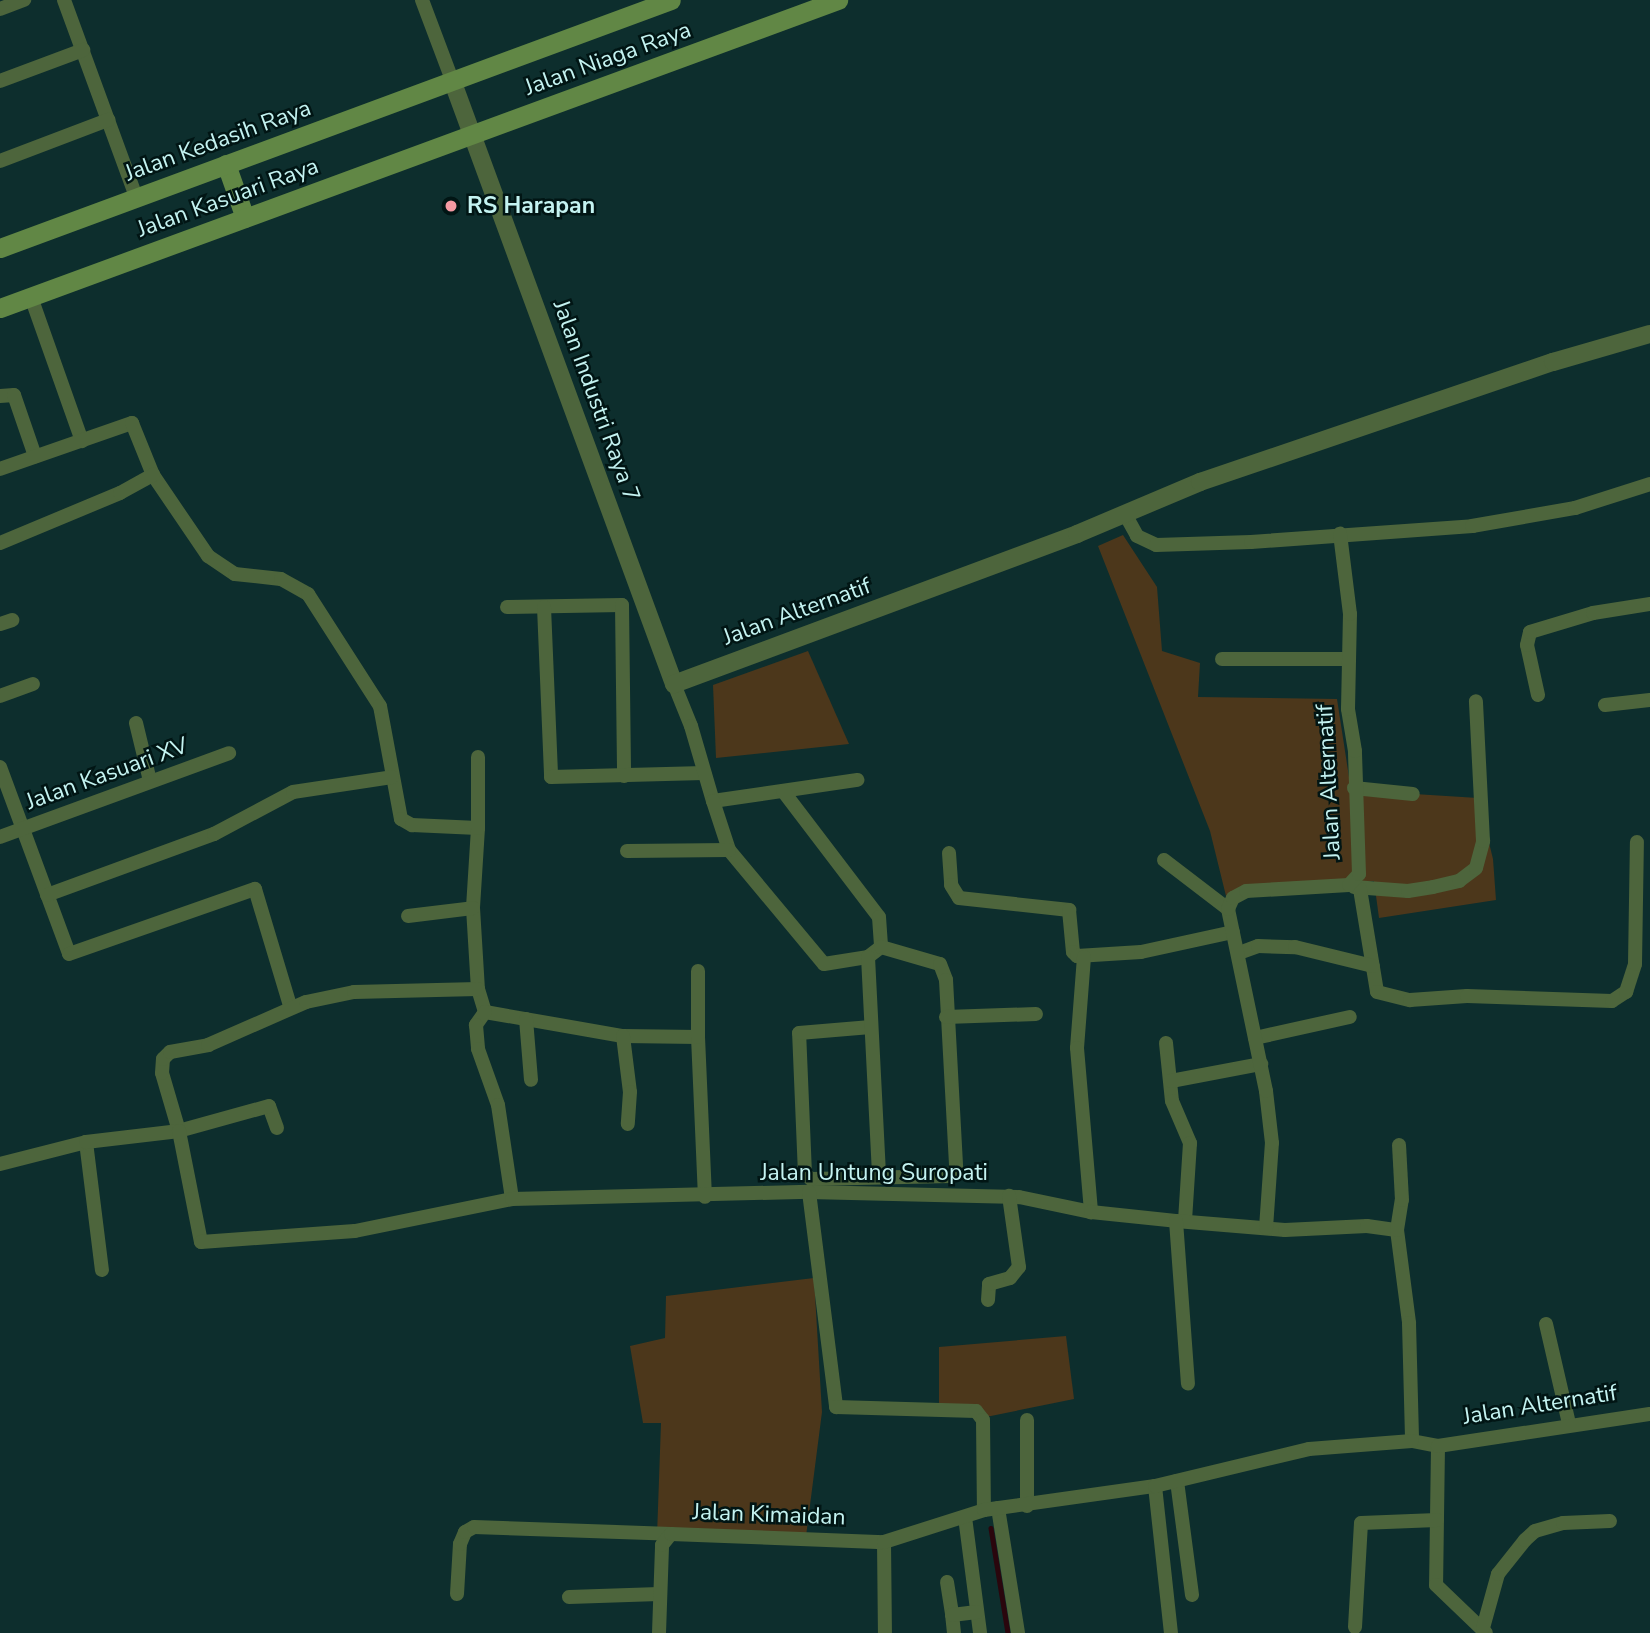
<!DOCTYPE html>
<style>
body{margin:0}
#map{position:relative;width:1650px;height:1633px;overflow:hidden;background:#0d2e2d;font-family:"Nunito Sans",sans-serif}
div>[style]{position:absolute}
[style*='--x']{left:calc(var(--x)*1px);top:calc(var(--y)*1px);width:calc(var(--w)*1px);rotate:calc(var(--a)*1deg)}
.green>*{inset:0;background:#4c371b}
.stream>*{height:4.5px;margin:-2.25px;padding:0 2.25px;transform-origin:2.25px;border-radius:2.25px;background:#2a060d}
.minor>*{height:14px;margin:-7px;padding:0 7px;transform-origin:7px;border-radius:7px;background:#4d653c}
.tertiary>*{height:18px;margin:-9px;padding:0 9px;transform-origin:9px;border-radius:9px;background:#4d653c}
.secondary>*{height:19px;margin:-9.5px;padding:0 9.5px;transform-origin:9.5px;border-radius:9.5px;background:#618745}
.dots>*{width:19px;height:19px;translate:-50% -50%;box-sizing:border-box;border:4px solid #011514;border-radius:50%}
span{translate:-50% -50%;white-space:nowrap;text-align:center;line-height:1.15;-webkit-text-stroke:5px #011514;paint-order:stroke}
.street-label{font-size:23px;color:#c4f3f1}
.poi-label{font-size:23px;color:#c4f3f1;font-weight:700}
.left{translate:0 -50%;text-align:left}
</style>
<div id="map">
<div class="green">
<i style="clip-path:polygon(1123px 535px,1157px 587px,1162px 651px,1200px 663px,1198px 697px,1337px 699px,1351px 790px,1478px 798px,1493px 859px,1496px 900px,1379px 918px,1374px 881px,1226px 896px,1210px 831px,1098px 546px)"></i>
<i style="clip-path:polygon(808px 651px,849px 744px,716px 758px,713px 685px)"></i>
<i style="clip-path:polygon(814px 1278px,822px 1412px,805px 1544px,657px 1536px,661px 1423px,643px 1423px,630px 1346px,665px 1338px,666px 1296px)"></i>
<i style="clip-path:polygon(1066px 1336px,1074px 1399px,986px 1417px,939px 1411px,939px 1347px)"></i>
</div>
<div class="stream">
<i style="--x:991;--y:1528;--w:106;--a:80.8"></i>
</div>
<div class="minor">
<i style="--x:64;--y:0;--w:210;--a:69.9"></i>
<i style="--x:422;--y:0;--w:85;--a:69.4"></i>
<i style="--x:0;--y:9;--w:26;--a:-21"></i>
<i style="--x:0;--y:81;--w:89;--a:-20.5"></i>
<i style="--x:0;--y:161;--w:116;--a:-20.8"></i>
<i style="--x:31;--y:297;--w:153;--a:70.5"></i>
<i style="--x:0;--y:396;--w:14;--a:-4"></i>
<i style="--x:14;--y:395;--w:65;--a:71"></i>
<i style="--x:0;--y:469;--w:140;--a:-19.2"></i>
<i style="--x:132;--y:423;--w:56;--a:68"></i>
<i style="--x:153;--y:475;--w:98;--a:55.8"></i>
<i style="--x:208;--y:556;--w:32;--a:34"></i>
<i style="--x:235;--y:574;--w:46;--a:6.2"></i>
<i style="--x:281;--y:579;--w:31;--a:29"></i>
<i style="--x:308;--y:594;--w:133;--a:57.3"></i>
<i style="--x:380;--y:706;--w:115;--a:79.5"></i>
<i style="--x:401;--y:819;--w:13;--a:29"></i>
<i style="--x:412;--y:825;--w:66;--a:2.6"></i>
<i style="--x:478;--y:828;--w:80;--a:93.6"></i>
<i style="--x:473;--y:908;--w:81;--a:86.5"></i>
<i style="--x:478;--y:989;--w:24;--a:73"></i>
<i style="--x:485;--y:1012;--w:140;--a:9.9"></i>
<i style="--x:623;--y:1036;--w:75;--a:0.8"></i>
<i style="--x:698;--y:1037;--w:160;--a:87.5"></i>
<i style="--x:1125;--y:514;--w:25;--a:61"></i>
<i style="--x:1137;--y:536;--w:21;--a:25"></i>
<i style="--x:1156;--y:545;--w:95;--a:-1.8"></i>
<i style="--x:1251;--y:542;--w:222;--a:-4.1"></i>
<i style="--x:1472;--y:526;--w:105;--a:-9.9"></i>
<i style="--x:1575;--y:508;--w:79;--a:-17.7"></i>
<i style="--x:0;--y:543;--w:130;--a:-22.6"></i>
<i style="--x:120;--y:493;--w:38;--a:-29"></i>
<i style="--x:507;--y:607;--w:115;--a:-1"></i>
<i style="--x:622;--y:605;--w:171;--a:89.3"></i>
<i style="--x:544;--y:607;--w:170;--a:87.6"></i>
<i style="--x:551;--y:777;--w:153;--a:-1.5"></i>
<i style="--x:0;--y:624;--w:13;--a:-18"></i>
<i style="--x:1222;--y:659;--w:127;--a:0"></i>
<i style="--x:674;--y:684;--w:45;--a:68"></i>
<i style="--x:691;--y:726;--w:78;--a:73.7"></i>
<i style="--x:713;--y:801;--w:146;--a:-8.3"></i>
<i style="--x:1538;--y:695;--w:51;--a:-102.4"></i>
<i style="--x:1527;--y:645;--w:13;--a:-77"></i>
<i style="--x:1530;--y:632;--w:66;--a:-16.8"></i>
<i style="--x:1593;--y:613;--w:58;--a:-9"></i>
<i style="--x:0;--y:696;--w:35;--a:-20"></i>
<i style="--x:1605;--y:705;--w:45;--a:-6.3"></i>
<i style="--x:136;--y:723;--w:60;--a:76.4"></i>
<i style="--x:0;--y:767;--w:199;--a:69.7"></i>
<i style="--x:69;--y:954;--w:197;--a:-19.3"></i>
<i style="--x:255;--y:889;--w:122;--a:73.3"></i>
<i style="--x:1354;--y:788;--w:59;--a:5.8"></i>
<i style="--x:783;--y:791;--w:158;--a:52.7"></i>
<i style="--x:879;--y:917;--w:30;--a:86"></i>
<i style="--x:713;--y:801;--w:52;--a:71.9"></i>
<i style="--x:729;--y:850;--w:148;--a:50.2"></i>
<i style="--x:824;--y:964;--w:45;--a:-9"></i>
<i style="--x:868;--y:957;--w:16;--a:-38"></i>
<i style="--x:881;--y:947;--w:61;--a:16.1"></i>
<i style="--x:940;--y:964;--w:17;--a:69"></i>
<i style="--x:946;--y:980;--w:187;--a:86.9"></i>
<i style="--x:956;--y:1167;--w:10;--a:119"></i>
<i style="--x:951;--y:1176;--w:140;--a:178.8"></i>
<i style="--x:811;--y:1179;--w:8;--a:-140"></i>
<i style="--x:805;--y:1174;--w:141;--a:-92.4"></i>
<i style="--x:799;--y:1033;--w:72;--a:-4.8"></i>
<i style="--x:478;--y:828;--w:71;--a:-90"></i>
<i style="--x:0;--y:837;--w:244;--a:-20.1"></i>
<i style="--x:627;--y:851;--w:102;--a:-0.6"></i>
<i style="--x:949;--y:853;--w:32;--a:86"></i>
<i style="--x:951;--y:885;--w:15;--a:58"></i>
<i style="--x:959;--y:898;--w:111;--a:6.2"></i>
<i style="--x:1069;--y:910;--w:42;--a:84.6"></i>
<i style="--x:1073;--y:952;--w:6;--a:45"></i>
<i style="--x:1077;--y:956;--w:64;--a:-3.6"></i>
<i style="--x:1141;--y:952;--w:94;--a:-12.3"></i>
<i style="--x:1164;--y:860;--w:81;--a:37.4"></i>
<i style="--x:1354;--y:887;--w:54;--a:4.2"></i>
<i style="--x:1408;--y:891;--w:25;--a:-9"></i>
<i style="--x:1433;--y:887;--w:27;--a:-13"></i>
<i style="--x:1459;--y:881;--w:21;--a:-37"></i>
<i style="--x:1476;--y:868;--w:28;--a:-75"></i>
<i style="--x:1483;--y:841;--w:140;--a:-92.9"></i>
<i style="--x:1360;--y:889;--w:104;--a:80.6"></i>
<i style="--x:1377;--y:992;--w:34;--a:14"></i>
<i style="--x:1410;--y:1000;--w:57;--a:-4"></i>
<i style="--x:1467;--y:996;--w:145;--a:2"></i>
<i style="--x:1612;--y:1001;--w:17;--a:-33"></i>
<i style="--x:1626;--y:992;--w:29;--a:-72"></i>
<i style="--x:1635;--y:964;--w:122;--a:-89.1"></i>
<i style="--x:47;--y:895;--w:178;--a:-20.1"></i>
<i style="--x:214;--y:834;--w:89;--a:-28"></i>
<i style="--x:293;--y:792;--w:100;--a:-8.6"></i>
<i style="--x:408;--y:916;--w:65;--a:-7"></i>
<i style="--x:1239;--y:953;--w:20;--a:-20"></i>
<i style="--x:1258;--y:946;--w:37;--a:2"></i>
<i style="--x:1295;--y:947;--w:80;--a:13.7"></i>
<i style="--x:868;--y:957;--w:219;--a:87.1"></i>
<i style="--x:1084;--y:957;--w:91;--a:94.4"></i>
<i style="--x:1077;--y:1048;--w:165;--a:85.1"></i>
<i style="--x:485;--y:1012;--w:16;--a:125"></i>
<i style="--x:476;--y:1025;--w:24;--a:85"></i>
<i style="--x:478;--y:1049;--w:59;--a:70.3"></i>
<i style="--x:498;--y:1105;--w:95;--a:81.5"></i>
<i style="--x:946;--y:1017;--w:90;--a:-1.9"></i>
<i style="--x:526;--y:1019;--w:61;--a:85.3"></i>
<i style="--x:623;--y:1036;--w:56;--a:82.9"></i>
<i style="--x:630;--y:1092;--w:32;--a:94"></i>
<i style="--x:698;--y:1037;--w:66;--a:-90"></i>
<i style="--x:1255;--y:1038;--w:97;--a:-12.5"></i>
<i style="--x:1166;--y:1043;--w:58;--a:84.1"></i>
<i style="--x:1172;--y:1101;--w:46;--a:66.8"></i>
<i style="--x:1190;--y:1143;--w:77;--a:93.7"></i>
<i style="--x:1171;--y:1081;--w:92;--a:-10.7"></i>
<i style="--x:277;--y:1128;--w:23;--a:-110"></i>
<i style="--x:269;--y:1106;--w:93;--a:164.5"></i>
<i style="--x:179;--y:1131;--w:60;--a:-106.3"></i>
<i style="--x:162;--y:1073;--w:14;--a:-86"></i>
<i style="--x:163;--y:1059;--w:10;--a:-45"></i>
<i style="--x:170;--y:1052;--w:39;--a:-10"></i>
<i style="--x:208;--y:1045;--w:107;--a:-23.7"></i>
<i style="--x:306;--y:1002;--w:49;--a:-11.8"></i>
<i style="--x:354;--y:992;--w:124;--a:-1.4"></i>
<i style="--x:86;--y:1142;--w:129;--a:82.9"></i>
<i style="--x:0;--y:1164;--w:89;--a:-14.3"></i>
<i style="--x:86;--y:1142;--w:94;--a:-6.7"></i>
<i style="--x:179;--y:1131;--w:113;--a:78.8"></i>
<i style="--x:201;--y:1242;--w:154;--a:-4.1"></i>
<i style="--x:355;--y:1231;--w:160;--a:-11.5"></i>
<i style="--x:512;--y:1199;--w:297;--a:-1.4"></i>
<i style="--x:809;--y:1192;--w:210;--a:1.4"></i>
<i style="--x:1019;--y:1197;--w:74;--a:11.8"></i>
<i style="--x:1091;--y:1212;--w:85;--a:6"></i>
<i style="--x:1176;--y:1221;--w:109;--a:4.7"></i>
<i style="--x:1285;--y:1230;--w:82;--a:-2.8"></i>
<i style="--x:1367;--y:1226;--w:30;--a:8"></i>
<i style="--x:1397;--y:1230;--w:94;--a:82.6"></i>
<i style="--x:1409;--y:1323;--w:118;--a:88.5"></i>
<i style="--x:1412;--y:1441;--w:26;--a:11"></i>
<i style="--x:1438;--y:1446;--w:139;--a:90.8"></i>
<i style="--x:1436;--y:1585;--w:69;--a:43.8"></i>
<i style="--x:809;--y:1192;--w:217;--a:82.8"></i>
<i style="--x:836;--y:1407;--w:140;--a:1.6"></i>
<i style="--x:976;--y:1411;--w:11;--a:52"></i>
<i style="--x:983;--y:1420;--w:90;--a:89.4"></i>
<i style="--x:1176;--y:1221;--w:163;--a:85.8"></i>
<i style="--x:1266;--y:1228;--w:85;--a:-86"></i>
<i style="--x:1272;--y:1143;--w:52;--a:-96.6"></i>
<i style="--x:1266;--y:1091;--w:186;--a:-101.8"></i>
<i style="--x:1228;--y:909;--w:12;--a:-66"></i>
<i style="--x:1233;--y:898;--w:15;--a:-28"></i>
<i style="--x:1246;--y:891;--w:103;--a:-3.3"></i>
<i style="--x:1349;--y:885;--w:15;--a:-48"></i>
<i style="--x:1359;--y:874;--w:123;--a:-91.9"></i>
<i style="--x:1355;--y:751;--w:43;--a:-99.5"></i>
<i style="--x:1348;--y:709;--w:95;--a:-88.8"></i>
<i style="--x:1350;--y:614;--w:81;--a:-97.1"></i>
<i style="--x:1397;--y:1230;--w:30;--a:-81"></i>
<i style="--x:1402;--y:1200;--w:55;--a:-93.1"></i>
<i style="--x:988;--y:1300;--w:16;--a:-86"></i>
<i style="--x:989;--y:1284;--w:22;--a:-16"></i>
<i style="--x:1010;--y:1278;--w:14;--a:-51"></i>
<i style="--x:1019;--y:1267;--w:72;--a:-98"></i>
<i style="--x:1546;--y:1324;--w:103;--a:77"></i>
<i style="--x:1027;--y:1420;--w:86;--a:90"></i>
<i style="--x:1438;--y:1446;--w:214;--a:-8.6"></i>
<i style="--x:1177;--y:1481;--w:115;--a:82.5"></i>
<i style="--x:1155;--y:1486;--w:148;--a:83.8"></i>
<i style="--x:998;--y:1508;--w:127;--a:80.9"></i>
<i style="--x:965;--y:1517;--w:117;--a:82.6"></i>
<i style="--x:884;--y:1542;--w:91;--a:89.4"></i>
<i style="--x:947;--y:1582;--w:33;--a:81"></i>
<i style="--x:457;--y:1594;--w:50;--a:-86.6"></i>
<i style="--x:460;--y:1544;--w:13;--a:-67"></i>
<i style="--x:465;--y:1532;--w:10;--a:-29"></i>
<i style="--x:474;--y:1527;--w:197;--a:2"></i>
<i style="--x:569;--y:1597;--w:90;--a:-1.9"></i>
<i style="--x:1355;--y:1627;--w:104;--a:-86.7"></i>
<i style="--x:1361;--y:1523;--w:76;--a:-2.3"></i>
<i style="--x:1483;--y:1628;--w:56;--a:-74.5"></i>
<i style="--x:1498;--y:1574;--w:43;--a:-51.5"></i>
<i style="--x:1525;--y:1540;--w:13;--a:-42"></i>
<i style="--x:1535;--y:1531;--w:29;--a:-16"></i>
<i style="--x:1563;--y:1523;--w:47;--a:-2.4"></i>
<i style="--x:659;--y:1633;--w:88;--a:-88"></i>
<i style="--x:662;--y:1545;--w:14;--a:-51"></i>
<i style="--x:671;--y:1534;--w:213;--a:2.2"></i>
<i style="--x:884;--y:1542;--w:105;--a:-17.7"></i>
<i style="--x:984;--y:1510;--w:173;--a:-8"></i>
<i style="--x:1155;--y:1486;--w:158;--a:-13.5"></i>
<i style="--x:1309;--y:1449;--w:103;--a:-4.4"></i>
<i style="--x:954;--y:1633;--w:18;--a:-96"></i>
<i style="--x:952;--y:1615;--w:25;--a:-7"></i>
</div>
<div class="tertiary">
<i style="--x:452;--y:80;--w:644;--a:69.82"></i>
<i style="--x:674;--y:684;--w:430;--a:-20.4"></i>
<i style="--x:1077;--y:534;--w:134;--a:-22.9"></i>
<i style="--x:1200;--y:482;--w:373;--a:-18.8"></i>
<i style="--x:1553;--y:362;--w:101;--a:-16.1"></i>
</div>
<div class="secondary">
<i style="--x:226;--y:164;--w:57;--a:70.6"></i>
<i style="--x:0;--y:248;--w:715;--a:-20.28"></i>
<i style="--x:0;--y:308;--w:893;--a:-20.18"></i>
</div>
<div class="dots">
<i style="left:451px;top:206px;background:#f49aa3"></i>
</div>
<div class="street-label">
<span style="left:608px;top:59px;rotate:-20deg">Jalan Niaga Raya</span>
<span style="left:218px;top:141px;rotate:-20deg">Jalan Kedasih Raya</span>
<span style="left:228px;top:198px;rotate:-20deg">Jalan Kasuari Raya</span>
<span style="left:596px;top:401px;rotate:70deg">Jalan Industri Raya 7</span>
<span style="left:797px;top:612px;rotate:-20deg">Jalan Alternatif</span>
<span style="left:107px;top:774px;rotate:-20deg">Jalan Kasuari XV</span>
<span style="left:1329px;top:782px;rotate:-93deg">Jalan Alternatif</span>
<span style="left:874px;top:1173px">Jalan Untung Suropati</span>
<span style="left:1540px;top:1405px;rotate:-9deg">Jalan Alternatif</span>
<span style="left:769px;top:1515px;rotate:2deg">Jalan Kimaidan</span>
</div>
<div class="poi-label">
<span class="left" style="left:467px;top:206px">RS Harapan</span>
</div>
</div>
